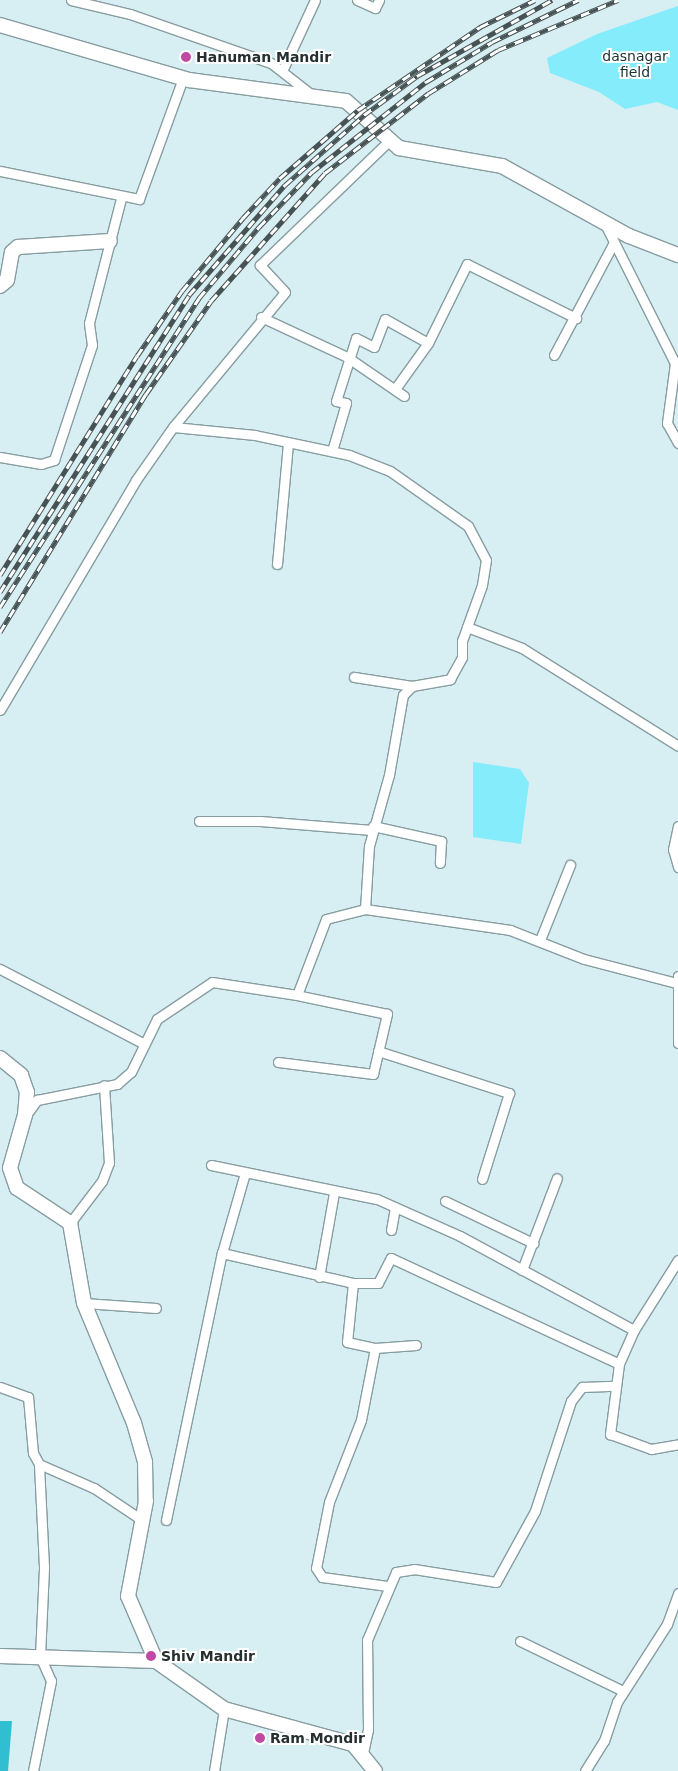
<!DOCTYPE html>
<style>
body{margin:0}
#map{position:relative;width:678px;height:1771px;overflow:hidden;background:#d7eff3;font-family:"DejaVu Sans",sans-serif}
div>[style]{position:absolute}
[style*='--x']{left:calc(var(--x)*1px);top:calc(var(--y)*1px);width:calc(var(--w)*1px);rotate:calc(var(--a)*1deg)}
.green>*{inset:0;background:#84ecfb}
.water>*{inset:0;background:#31bed0}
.roads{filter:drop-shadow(1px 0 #879da1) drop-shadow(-1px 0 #879da1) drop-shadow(0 1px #879da1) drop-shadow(0 -1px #879da1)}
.street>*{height:9px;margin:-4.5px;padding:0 4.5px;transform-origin:4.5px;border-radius:4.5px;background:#fff}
.secondary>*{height:14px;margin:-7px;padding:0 7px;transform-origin:7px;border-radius:7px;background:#fff}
.rail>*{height:5px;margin-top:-2.5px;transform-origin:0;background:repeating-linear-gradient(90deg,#fff 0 9px,#465253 0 18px);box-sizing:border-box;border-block:1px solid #465253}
.dots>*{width:14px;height:14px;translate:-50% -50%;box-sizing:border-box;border:2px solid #fff;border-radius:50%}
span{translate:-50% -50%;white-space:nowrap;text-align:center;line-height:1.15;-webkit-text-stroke:4px #fff;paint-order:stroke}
.park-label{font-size:14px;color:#193033}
.poi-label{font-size:14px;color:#262f30;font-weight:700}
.left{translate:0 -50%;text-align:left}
</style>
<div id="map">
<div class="green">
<i style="clip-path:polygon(678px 6px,678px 110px,657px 102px,625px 109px,599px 92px,550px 73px,547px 58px,597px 34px)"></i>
<i style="clip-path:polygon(473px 762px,520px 769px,529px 783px,521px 844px,473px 837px)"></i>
</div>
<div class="water">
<i style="clip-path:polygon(0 1721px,12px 1721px,8px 1771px,0 1771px)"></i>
</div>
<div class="roads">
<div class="street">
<i style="--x:71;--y:0;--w:61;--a:13.3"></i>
<i style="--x:130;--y:14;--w:149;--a:19.2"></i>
<i style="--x:271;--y:63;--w:52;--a:38"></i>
<i style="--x:357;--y:0;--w:20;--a:24"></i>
<i style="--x:375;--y:8;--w:9;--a:-63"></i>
<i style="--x:282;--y:71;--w:78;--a:-65.1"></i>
<i style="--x:0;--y:171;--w:142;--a:11.4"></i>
<i style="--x:139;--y:199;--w:129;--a:-70"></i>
<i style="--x:604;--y:222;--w:158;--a:63.3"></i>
<i style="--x:675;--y:363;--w:61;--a:97.6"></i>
<i style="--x:667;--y:423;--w:23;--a:61"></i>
<i style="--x:261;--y:317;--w:95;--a:24.9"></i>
<i style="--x:347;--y:357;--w:69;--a:34.4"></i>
<i style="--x:554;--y:355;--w:126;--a:-62"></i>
<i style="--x:395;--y:389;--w:57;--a:-54.3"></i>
<i style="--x:428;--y:343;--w:88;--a:-63.7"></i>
<i style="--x:467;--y:264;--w:122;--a:26.4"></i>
<i style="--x:332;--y:451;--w:50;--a:-73.7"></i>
<i style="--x:346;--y:403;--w:10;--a:-169"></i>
<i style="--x:336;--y:401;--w:66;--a:-72.4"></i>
<i style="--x:356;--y:338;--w:20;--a:27"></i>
<i style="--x:374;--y:347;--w:30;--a:-69"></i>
<i style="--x:385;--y:319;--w:49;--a:29.2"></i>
<i style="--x:0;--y:457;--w:42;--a:9.7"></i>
<i style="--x:41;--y:464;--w:14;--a:-17"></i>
<i style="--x:54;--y:460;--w:121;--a:-71.7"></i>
<i style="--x:92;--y:345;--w:22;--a:-98"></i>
<i style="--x:89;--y:323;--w:129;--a:-75.6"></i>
<i style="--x:277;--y:564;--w:122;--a:-84.8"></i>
<i style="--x:467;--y:627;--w:59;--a:20.9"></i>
<i style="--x:522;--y:648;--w:184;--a:32.1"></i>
<i style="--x:354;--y:677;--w:59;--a:8.8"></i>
<i style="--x:0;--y:710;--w:267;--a:-59.4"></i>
<i style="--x:136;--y:480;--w:65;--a:-55.1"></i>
<i style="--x:173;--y:427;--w:175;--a:-50.3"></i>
<i style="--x:285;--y:292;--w:37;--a:-133"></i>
<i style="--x:260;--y:265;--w:180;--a:-43.9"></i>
<i style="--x:199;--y:821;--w:61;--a:0"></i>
<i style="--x:260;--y:821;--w:112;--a:4.6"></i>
<i style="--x:373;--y:826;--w:70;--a:12.4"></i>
<i style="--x:441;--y:841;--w:22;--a:93"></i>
<i style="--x:678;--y:826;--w:24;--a:102"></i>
<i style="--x:673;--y:849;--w:19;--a:74"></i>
<i style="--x:365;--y:909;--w:147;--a:8.2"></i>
<i style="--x:510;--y:930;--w:79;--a:21.4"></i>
<i style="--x:584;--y:959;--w:95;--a:14.6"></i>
<i style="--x:540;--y:940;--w:81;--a:-68.2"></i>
<i style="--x:0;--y:969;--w:161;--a:27.4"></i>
<i style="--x:678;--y:976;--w:67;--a:90"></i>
<i style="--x:378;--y:1051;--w:138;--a:17.8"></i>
<i style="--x:509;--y:1093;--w:90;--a:107.4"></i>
<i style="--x:278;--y:1062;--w:96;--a:7.2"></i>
<i style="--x:373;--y:1074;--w:62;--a:-76.9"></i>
<i style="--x:387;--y:1014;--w:92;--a:-168.1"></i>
<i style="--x:26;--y:1115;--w:19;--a:-54"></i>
<i style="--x:37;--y:1100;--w:82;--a:-11.3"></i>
<i style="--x:117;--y:1084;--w:18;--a:-41"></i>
<i style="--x:131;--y:1072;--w:59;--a:-63.9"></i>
<i style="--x:157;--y:1019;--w:66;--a:-33.9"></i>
<i style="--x:212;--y:982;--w:86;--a:8.7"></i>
<i style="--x:297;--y:995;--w:81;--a:-69.1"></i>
<i style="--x:326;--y:919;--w:40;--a:-14.4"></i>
<i style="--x:365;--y:909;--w:63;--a:-86.4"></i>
<i style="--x:369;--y:846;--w:74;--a:-74.3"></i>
<i style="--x:389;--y:775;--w:81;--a:-80.1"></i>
<i style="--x:403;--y:695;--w:13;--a:-45"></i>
<i style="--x:412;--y:686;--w:39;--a:-10"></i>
<i style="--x:450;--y:679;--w:25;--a:-61"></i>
<i style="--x:462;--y:657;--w:16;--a:-90"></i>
<i style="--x:462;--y:641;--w:59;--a:-70.3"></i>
<i style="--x:482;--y:585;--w:25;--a:-81"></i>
<i style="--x:486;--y:560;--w:38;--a:-118"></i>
<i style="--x:468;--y:526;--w:95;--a:-144.8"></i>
<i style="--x:390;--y:471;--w:44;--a:-158.7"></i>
<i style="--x:349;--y:455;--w:96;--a:-168"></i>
<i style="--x:255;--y:435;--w:82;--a:-174.4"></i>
<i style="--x:211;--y:1165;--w:169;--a:11.6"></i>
<i style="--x:377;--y:1199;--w:91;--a:24"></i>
<i style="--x:460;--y:1236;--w:198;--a:28.4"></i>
<i style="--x:634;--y:1330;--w:83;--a:-57.8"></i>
<i style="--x:445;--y:1201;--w:98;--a:25.5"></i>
<i style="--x:70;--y:1223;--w:53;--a:-52.7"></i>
<i style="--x:102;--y:1181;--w:19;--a:-69"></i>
<i style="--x:109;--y:1163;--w:78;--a:-93.7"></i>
<i style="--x:391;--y:1230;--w:23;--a:-80"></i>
<i style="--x:222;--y:1253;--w:134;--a:12.9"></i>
<i style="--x:353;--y:1283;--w:25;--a:0"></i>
<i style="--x:378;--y:1283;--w:28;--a:-63"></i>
<i style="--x:391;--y:1258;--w:251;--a:24.9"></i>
<i style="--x:522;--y:1270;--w:98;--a:-69.2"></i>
<i style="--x:319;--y:1277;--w:85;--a:-79.9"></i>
<i style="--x:353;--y:1283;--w:59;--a:95.8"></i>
<i style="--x:347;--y:1342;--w:29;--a:12"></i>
<i style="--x:375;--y:1348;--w:41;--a:-4.2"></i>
<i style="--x:84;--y:1303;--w:72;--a:4"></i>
<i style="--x:634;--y:1330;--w:37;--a:114"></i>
<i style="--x:619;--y:1364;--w:71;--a:97.3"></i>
<i style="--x:610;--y:1434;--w:44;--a:20.1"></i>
<i style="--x:651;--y:1449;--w:27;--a:-10"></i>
<i style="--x:375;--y:1348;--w:73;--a:101"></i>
<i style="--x:361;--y:1420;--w:88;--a:111.3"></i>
<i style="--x:329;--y:1502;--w:67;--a:101.1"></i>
<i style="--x:316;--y:1568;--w:11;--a:56"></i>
<i style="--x:322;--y:1577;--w:66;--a:7.9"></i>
<i style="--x:0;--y:1387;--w:30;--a:20"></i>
<i style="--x:28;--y:1397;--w:56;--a:84.9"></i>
<i style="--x:33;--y:1453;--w:13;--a:61"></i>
<i style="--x:166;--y:1520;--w:273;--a:-78.2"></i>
<i style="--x:222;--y:1253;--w:83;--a:-74"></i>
<i style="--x:520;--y:1641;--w:114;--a:25.9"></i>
<i style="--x:363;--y:1753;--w:24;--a:-78"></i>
<i style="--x:368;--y:1730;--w:90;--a:-90.6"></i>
<i style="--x:367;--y:1640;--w:74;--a:-66.9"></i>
<i style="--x:396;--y:1572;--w:18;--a:-9"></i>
<i style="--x:414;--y:1569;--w:83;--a:9"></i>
<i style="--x:496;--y:1582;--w:81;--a:-61.2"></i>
<i style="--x:535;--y:1511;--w:116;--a:-71.9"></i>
<i style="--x:571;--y:1401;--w:18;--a:-52"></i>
<i style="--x:582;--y:1387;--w:33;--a:-2"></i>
<i style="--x:33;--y:1771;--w:92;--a:-78.7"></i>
<i style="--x:51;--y:1681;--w:27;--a:-114"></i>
<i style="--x:40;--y:1656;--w:89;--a:-87.4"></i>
<i style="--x:44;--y:1567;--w:103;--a:-92.8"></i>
<i style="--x:39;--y:1464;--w:60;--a:23.6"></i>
<i style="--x:94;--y:1488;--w:58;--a:33.7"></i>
<i style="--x:214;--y:1771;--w:63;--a:-80.8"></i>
<i style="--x:585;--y:1771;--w:36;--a:-58"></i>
<i style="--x:604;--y:1741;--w:41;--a:-71.6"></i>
<i style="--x:617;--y:1702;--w:93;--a:-57.3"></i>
<i style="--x:667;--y:1624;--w:33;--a:-70"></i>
</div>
<div class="secondary">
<i style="--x:0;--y:25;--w:197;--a:16.2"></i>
<i style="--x:189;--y:80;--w:158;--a:7.6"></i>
<i style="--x:346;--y:101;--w:71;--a:41.6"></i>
<i style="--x:399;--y:148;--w:105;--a:9.9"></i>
<i style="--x:502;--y:166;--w:145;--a:28.9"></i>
<i style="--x:629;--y:236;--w:53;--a:21.2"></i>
<i style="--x:0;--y:286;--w:9;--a:-41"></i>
<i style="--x:7;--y:280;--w:28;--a:-80"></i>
<i style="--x:12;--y:252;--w:8;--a:-40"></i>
<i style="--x:18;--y:247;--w:92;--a:-3.7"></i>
<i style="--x:0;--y:1058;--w:27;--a:39"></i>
<i style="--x:21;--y:1075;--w:18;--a:71"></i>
<i style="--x:27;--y:1092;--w:23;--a:95"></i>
<i style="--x:25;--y:1115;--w:55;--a:105.8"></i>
<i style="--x:10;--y:1168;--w:21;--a:71"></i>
<i style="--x:17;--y:1188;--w:64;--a:33.4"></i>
<i style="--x:70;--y:1223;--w:81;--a:80.1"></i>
<i style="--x:84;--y:1303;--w:130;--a:67.4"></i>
<i style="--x:134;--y:1423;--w:41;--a:74.2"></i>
<i style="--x:145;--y:1462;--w:39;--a:89"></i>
<i style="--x:146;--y:1501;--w:97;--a:100.7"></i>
<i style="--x:128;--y:1596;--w:71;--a:66.7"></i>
<i style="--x:0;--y:1656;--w:156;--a:1.8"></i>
<i style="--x:156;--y:1661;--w:83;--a:35.2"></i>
<i style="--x:224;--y:1709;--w:134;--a:15.2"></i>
<i style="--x:353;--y:1744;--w:35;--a:51"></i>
</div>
</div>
<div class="rail">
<i style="--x:0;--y:575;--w:258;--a:-58"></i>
<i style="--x:137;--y:356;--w:79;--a:-55.3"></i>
<i style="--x:182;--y:291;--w:95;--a:-50.1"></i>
<i style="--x:243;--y:218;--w:54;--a:-47.2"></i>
<i style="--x:280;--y:178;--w:103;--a:-41.1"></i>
<i style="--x:358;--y:110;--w:148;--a:-34.2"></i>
<i style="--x:480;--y:27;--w:61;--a:-26.1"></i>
<i style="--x:0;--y:592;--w:352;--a:-57.5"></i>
<i style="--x:189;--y:295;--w:146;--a:-48.9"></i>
<i style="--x:285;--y:185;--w:106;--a:-41.5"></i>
<i style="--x:364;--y:115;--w:66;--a:-36.3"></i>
<i style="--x:417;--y:76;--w:155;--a:-29.4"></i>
<i style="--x:0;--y:607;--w:368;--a:-57.2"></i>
<i style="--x:199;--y:298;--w:93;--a:-49.8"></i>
<i style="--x:259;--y:227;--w:76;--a:-46.1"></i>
<i style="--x:312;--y:172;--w:145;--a:-38.3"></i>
<i style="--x:426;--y:82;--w:77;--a:-31.2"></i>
<i style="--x:492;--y:42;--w:96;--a:-26"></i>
<i style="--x:0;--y:632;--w:279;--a:-58.5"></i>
<i style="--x:146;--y:394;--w:113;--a:-55"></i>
<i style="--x:211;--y:301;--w:171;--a:-48.3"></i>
<i style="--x:325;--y:173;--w:131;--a:-37.6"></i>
<i style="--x:429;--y:93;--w:81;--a:-31.9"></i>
<i style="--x:498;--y:50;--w:130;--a:-22.6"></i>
</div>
<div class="dots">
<i style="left:186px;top:57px;background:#be4aa3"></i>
<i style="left:151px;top:1656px;background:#be4aa3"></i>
<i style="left:260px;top:1738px;background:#be4aa3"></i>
</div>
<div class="park-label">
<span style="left:635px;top:64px">dasnagar<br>field</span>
</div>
<div class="poi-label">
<span class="left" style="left:196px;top:57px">Hanuman Mandir</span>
<span class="left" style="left:161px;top:1656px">Shiv Mandir</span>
<span class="left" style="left:270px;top:1738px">Ram Mondir</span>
</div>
</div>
